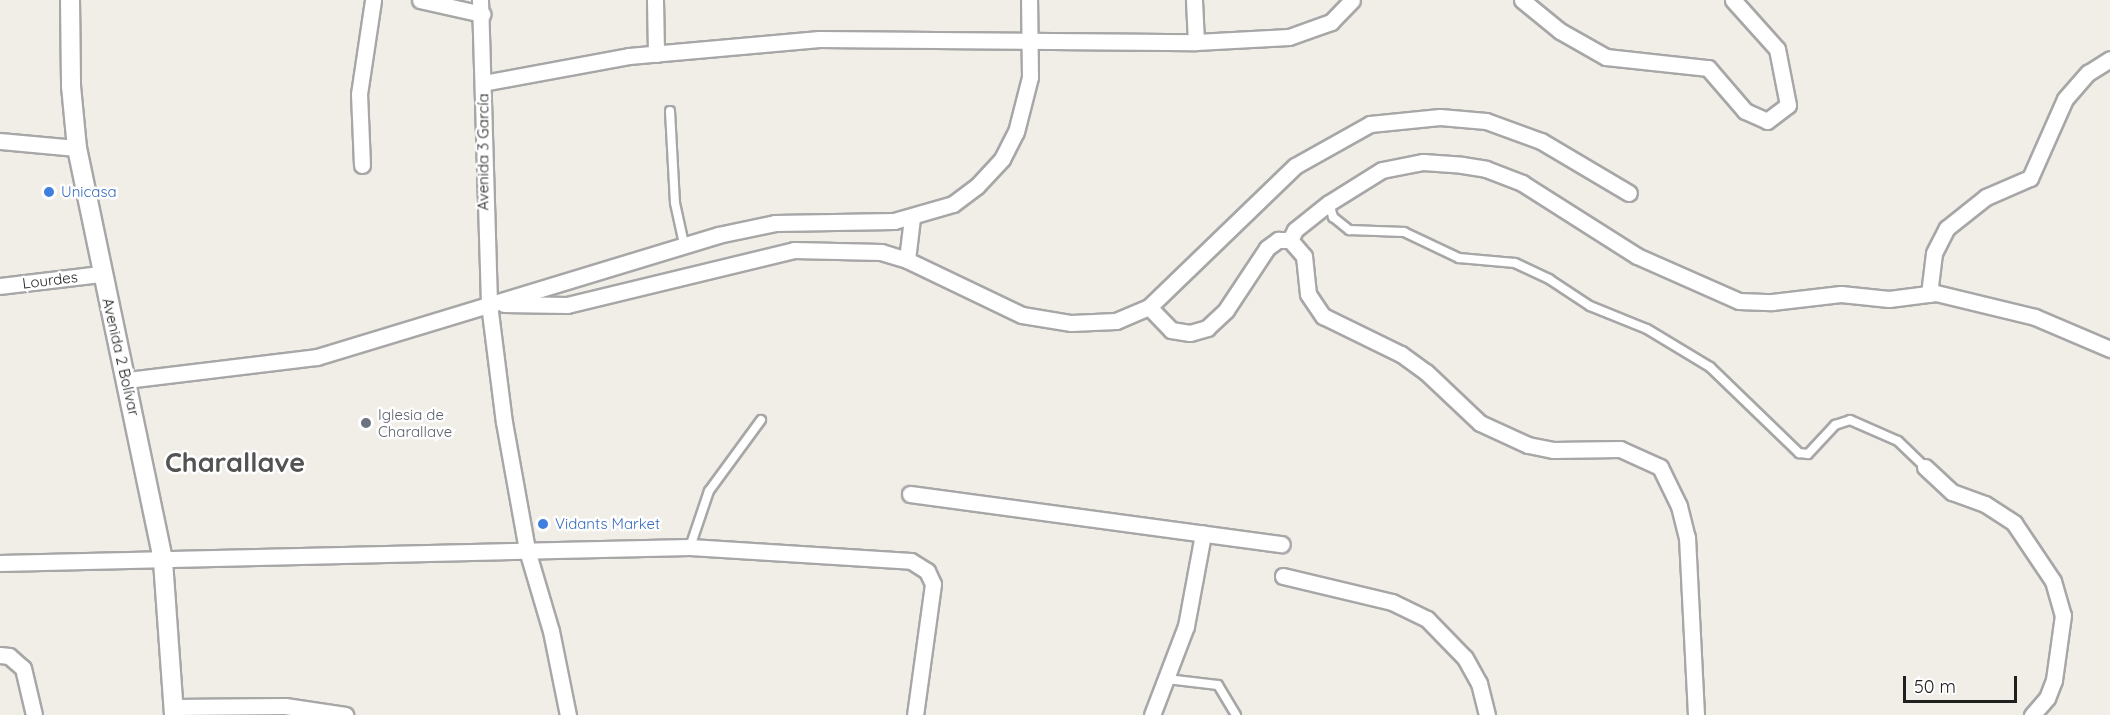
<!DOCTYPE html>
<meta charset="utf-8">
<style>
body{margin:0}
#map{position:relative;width:2110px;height:715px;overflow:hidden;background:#f1ede7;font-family:Quicksand,sans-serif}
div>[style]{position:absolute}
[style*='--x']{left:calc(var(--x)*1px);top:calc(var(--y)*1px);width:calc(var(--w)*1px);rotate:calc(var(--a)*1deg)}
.roads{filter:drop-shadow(2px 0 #a7a7a7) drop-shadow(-2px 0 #a7a7a7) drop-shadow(0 2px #a7a7a7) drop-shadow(0 -2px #a7a7a7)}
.service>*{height:8px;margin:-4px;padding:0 4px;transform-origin:4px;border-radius:4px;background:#fff}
.minor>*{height:15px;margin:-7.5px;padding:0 7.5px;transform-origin:7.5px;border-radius:7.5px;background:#fff}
.tertiary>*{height:18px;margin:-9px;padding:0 9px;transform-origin:9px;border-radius:9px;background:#fff}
.dots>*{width:16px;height:16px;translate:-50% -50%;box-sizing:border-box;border:3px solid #fff;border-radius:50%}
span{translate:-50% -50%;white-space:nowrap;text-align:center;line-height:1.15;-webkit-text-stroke:5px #fff;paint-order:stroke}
.street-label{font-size:15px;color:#202020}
.shop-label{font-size:15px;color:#366cbe}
.left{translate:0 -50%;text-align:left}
.worship-label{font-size:15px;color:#5b616d}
.town-label{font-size:27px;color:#535353;font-weight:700}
.scale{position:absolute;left:1903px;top:676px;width:114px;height:27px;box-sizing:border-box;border:3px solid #202020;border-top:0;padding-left:8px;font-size:18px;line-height:21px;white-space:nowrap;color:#202020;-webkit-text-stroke:4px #fff;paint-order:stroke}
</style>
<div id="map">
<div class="roads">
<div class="service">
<i style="--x:670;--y:111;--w:92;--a:86.9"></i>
<i style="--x:675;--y:203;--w:42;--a:77.6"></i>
<i style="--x:1329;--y:203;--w:15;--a:74"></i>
<i style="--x:1333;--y:217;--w:21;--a:39"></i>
<i style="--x:1349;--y:230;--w:55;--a:2.1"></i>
<i style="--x:1404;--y:232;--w:61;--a:25.3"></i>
<i style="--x:1459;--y:258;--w:56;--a:5.1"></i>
<i style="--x:1515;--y:263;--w:38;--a:25"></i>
<i style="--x:1549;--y:279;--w:49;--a:33.4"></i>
<i style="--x:1590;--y:306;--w:61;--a:22"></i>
<i style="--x:1647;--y:329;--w:74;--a:31.1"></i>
<i style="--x:1710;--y:367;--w:124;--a:44"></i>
<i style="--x:1799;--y:453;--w:9;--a:6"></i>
<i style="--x:1808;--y:454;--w:40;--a:-47"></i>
<i style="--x:1835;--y:425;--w:16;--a:-18"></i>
<i style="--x:1850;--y:420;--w:52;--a:23.6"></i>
<i style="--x:1898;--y:441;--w:37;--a:44"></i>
<i style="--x:690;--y:547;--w:59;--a:-71.3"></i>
<i style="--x:709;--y:491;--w:88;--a:-53.8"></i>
<i style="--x:1167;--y:679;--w:51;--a:6.7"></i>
<i style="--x:1218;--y:685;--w:35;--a:59"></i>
</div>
<div class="minor">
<i style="--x:420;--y:0;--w:64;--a:12.7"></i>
<i style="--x:480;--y:0;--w:304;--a:88.3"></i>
<i style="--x:489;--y:304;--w:119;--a:82.8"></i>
<i style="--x:504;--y:422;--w:130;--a:79.8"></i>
<i style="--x:527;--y:550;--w:84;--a:73.5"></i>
<i style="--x:551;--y:631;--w:86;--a:78.6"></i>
<i style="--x:655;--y:0;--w:54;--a:88.9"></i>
<i style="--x:1194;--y:0;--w:42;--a:87.3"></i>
<i style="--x:1522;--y:0;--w:49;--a:39.2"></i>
<i style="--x:1560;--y:31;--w:53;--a:29.5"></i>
<i style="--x:1606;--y:57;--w:103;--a:6.2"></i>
<i style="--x:1708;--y:68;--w:57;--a:49.3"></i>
<i style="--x:1745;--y:111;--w:24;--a:24"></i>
<i style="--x:1767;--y:121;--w:26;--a:-37"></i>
<i style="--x:1788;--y:105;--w:57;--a:-101.1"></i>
<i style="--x:1777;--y:49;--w:66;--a:-131.9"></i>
<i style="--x:483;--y:83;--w:148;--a:-10.5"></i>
<i style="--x:629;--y:56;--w:191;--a:-5.1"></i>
<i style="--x:819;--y:39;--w:377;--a:0.5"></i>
<i style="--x:1196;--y:42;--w:93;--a:-3.1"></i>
<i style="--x:1289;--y:37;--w:45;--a:-19.7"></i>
<i style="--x:1331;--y:22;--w:30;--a:-46"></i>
<i style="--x:0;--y:141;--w:77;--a:5.2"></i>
<i style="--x:362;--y:165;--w:71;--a:-92.4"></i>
<i style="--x:359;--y:94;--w:95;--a:-81.5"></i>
<i style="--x:912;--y:218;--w:42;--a:96.8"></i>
<i style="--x:907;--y:260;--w:127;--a:25.6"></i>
<i style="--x:1022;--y:315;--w:50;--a:9.3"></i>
<i style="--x:1071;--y:323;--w:45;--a:-2.5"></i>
<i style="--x:1116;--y:321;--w:36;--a:-23"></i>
<i style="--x:1149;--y:307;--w:203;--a:-44"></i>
<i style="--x:1295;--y:166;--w:86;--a:-29.2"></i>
<i style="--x:1370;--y:124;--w:70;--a:-5.7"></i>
<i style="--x:1440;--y:117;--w:46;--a:5"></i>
<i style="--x:1486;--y:121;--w:59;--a:20"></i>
<i style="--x:1541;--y:141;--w:102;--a:30.6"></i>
<i style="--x:1290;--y:240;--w:11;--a:-63"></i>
<i style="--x:1295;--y:230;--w:43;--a:-38.5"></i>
<i style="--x:1329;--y:203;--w:62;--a:-31.9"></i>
<i style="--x:1382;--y:170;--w:42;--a:-11"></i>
<i style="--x:1423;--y:162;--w:39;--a:4"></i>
<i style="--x:1462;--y:165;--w:24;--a:9"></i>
<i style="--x:1486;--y:169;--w:39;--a:21"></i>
<i style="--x:1522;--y:183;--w:136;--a:32.4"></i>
<i style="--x:1637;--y:256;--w:111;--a:23.8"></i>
<i style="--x:1739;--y:301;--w:33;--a:2"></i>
<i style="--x:1772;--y:302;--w:69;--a:-6.6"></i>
<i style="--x:1841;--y:294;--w:48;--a:5.9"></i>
<i style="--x:1889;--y:299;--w:47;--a:-7.3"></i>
<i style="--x:1936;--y:293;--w:102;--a:13.6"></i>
<i style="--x:2035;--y:317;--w:82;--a:23.1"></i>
<i style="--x:0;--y:286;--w:102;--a:-6.8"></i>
<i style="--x:1929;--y:294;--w:41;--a:-83"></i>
<i style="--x:1934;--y:253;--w:28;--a:-63"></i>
<i style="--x:1947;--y:228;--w:50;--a:-38.5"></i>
<i style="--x:1986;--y:197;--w:48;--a:-23.4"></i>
<i style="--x:2030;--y:178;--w:86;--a:-66.1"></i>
<i style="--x:2065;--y:99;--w:35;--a:-49"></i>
<i style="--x:2088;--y:73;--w:26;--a:-32"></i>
<i style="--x:504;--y:304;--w:63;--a:0.9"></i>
<i style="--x:567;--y:305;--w:234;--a:-13.6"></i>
<i style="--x:794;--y:250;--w:87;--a:1.3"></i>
<i style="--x:881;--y:252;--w:27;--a:17"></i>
<i style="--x:1149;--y:307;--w:32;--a:46"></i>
<i style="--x:1171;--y:330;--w:19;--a:9"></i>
<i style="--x:1190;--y:333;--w:18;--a:-16"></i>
<i style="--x:1207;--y:328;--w:26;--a:-43"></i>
<i style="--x:1226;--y:310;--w:74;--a:-56.5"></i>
<i style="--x:1267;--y:248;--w:14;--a:-36"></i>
<i style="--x:1278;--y:240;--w:12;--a:0"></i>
<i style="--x:1290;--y:240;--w:21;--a:49"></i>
<i style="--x:1304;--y:256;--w:38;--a:84"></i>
<i style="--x:1308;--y:294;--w:27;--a:56"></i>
<i style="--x:1323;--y:316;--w:87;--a:26"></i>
<i style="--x:1401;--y:354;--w:31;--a:36"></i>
<i style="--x:1426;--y:372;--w:74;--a:43.4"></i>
<i style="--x:1480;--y:423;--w:53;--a:24.6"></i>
<i style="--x:1528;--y:445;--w:25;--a:11"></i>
<i style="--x:1553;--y:450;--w:67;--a:-0.9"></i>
<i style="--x:1620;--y:449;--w:44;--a:24.2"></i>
<i style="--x:1660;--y:467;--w:43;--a:64"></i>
<i style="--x:1679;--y:506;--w:32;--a:76"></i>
<i style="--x:1687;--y:537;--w:178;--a:87.1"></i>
<i style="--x:127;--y:380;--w:191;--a:-6.9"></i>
<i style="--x:317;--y:357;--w:419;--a:-16.9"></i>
<i style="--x:718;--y:235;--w:58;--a:-11.9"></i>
<i style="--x:775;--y:223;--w:119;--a:-1"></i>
<i style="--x:894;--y:221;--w:61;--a:-16.1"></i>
<i style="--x:953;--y:204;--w:30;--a:-37"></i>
<i style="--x:977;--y:186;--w:37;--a:-47"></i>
<i style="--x:1002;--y:159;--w:30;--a:-63"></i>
<i style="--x:1016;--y:132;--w:57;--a:-75.7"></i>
<i style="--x:1030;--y:77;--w:77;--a:-90.7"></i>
<i style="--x:1925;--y:467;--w:37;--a:43"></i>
<i style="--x:1952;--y:492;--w:35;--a:20"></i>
<i style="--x:1985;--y:504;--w:35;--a:33"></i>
<i style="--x:2014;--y:523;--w:70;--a:56.1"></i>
<i style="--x:2053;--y:581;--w:35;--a:74"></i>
<i style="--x:2063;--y:615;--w:66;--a:97.9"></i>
<i style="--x:2054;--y:680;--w:19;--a:111"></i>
<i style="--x:2047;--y:698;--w:23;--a:131"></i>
<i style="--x:910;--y:494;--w:375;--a:7.7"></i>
<i style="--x:0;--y:563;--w:690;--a:-1.33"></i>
<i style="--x:690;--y:547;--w:221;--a:3.6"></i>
<i style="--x:911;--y:561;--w:19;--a:32"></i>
<i style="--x:927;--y:571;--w:14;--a:65"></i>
<i style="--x:933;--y:584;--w:132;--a:97.8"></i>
<i style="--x:1283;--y:576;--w:112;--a:13.4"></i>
<i style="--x:1392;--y:602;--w:39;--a:26"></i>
<i style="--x:1427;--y:619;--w:54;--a:45.7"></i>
<i style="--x:1465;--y:658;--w:29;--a:61"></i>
<i style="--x:1479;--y:683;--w:33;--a:76"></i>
<i style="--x:0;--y:655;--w:9;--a:6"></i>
<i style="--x:9;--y:656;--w:18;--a:41"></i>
<i style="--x:23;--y:668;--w:48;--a:76.8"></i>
<i style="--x:174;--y:707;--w:111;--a:-0.5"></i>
<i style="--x:285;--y:706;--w:61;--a:8.5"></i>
<i style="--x:1152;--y:715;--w:95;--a:-69.1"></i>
<i style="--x:1186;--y:626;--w:94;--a:-79.5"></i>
</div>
<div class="tertiary">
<i style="--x:70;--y:0;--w:86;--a:89.3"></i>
<i style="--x:71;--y:86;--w:62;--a:84.5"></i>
<i style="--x:77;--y:148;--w:422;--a:78.2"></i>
<i style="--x:163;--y:561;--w:154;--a:85.9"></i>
</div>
</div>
<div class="dots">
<i style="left:49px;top:192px;background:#3f7fe0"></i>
<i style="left:366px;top:423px;background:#6b7280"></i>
<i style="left:543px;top:524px;background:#3f7fe0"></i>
</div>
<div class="street-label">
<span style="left:483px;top:152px;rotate:-90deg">Avenida 3 García</span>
<span style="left:50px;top:280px;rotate:-7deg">Lourdes</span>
<span style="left:121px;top:357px;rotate:77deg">Avenida 2 Bolívar</span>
</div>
<div class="shop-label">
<span class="left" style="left:61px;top:192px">Unicasa</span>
<span class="left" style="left:555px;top:524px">Vidants Market</span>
</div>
<div class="worship-label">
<span class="left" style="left:378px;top:423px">Iglesia de<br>Charallave</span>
</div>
<div class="town-label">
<span style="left:235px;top:463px">Charallave</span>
</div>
<div class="scale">50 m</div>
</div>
